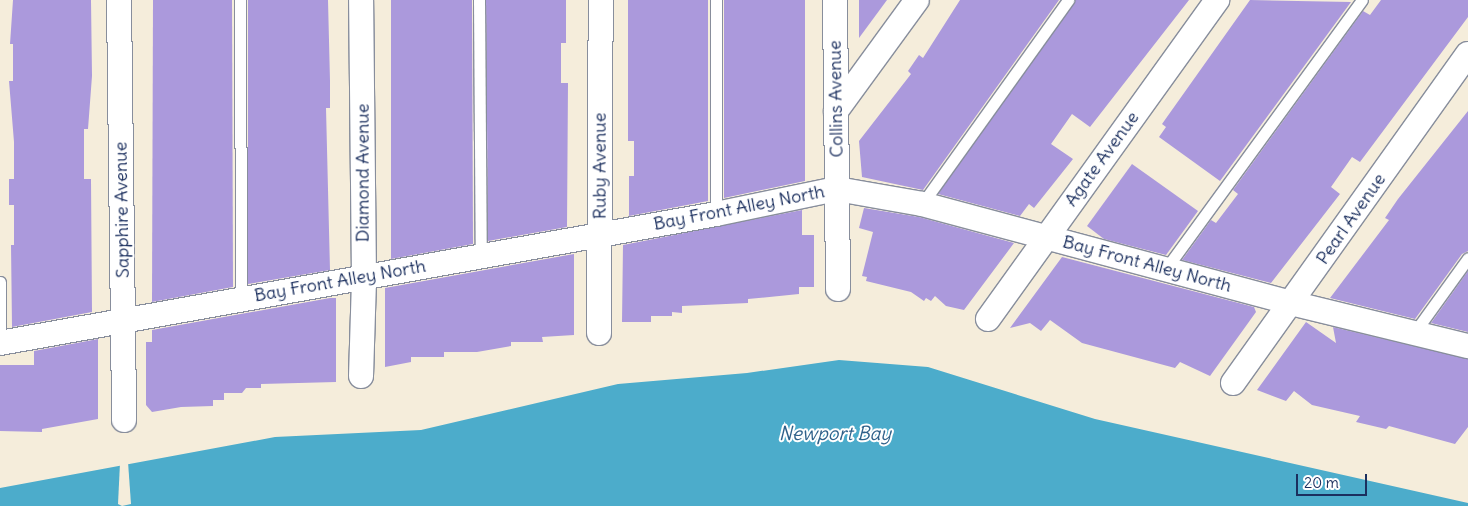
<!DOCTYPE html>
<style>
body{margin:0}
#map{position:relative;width:1468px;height:506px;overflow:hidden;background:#f5eddb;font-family:Delius,sans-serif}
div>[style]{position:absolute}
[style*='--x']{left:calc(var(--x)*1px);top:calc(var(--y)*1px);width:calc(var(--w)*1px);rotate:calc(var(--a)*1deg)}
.water>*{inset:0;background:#4caccb}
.pier>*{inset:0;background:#f5eddb}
.building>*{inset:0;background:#ab99dc}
.roads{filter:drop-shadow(1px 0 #888e9c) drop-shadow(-1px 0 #888e9c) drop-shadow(0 1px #888e9c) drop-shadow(0 -1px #888e9c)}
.lane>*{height:11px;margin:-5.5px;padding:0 5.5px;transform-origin:5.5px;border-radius:5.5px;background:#fff}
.street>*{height:24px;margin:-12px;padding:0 12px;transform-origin:12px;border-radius:12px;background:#fff}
span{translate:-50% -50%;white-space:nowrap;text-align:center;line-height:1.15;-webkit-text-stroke:4px #fff;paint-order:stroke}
.street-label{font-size:18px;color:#1b2f5e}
.water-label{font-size:19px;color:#2f618a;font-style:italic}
.scale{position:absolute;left:1296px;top:474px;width:71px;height:22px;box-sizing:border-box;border:2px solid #1b2f5e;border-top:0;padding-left:6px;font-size:15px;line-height:18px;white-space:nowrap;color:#1b2f5e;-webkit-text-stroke:4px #fff;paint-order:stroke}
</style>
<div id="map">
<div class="water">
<i style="clip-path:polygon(839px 360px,928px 367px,1095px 419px,1468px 503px,1468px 506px,0 506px,0 488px,275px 437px,421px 430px,618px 384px,747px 373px)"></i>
</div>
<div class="pier">
<i style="clip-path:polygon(128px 462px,131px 504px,122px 506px,118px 504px,120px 463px)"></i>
</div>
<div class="building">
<i style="clip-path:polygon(13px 0,91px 0,92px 76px,88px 129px,84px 129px,84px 179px,91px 179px,92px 312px,12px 327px,11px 245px,14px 245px,14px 205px,9px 205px,9px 179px,14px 179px,14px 142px,9px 81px,13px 81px,13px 44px,10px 44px)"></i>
<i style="clip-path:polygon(153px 0,232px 0,233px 287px,152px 302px)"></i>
<i style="clip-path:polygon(248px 0,328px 0,330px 81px,330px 108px,326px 108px,330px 270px,248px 284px)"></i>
<i style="clip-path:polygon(391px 0,472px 0,473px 244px,391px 259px)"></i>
<i style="clip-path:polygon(486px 0,566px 0,566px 43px,561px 43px,561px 83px,568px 83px,567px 227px,488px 241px)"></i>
<i style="clip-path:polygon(628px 0,708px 0,708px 201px,629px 216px,629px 176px,634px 176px,634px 141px,628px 141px)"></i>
<i style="clip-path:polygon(724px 0,805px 0,805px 181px,724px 198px)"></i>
<i style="clip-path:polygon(859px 0,887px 0,859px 38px)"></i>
<i style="clip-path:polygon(960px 0,1059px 0,923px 190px,862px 177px,859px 141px,911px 74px,908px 71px,919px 55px,923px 58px)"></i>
<i style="clip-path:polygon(1075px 0,1189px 0,1090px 127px,1072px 114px,1051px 144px,1073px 159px,1034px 208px,1029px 204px,1020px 216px,938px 194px)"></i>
<i style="clip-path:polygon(1250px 0,1351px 2px,1220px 181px,1159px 137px,1166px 127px,1162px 124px)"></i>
<i style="clip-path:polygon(1381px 0,1468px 0,1468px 17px,1360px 162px,1352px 157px,1331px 187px,1340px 194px,1271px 283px,1182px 260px,1211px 220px,1216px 223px,1238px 194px,1233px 190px,1363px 11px,1370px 15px)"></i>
<i style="clip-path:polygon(1468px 111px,1468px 251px,1462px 254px,1415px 319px,1330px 298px,1389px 220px,1385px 218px,1398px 199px)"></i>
<i style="clip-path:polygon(1132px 164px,1198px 211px,1166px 255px,1104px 239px,1087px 226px)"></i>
<i style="clip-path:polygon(864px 208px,919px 217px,1014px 243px,964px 310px,946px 306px,935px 296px,931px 301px,926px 298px,924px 301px,911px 292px,866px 281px,867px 277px,862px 276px,873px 232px,859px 228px)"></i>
<i style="clip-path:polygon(802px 210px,802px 235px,814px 235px,814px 287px,799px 287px,799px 294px,748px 299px,748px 303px,682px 306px,682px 313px,672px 312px,672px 316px,651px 316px,651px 322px,622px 322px,623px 245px)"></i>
<i style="clip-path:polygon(574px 254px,574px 335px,542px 337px,543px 342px,511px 342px,511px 346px,477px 352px,444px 352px,444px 357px,411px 357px,411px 362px,385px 367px,385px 288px)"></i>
<i style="clip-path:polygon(1062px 257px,1254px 307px,1256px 312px,1210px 376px,1180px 362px,1175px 368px,1082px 343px,1050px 320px,1041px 331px,1030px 323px,1010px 328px)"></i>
<i style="clip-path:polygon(1468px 271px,1468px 332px,1431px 323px)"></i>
<i style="clip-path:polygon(330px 298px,336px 298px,336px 382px,261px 384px,261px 388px,246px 388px,242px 393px,224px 393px,224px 400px,213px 400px,213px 406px,181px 407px,152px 412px,146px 405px,146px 342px,152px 342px,152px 330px)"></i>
<i style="clip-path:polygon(1306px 322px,1336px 343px,1333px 327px,1468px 359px,1468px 427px,1455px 444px,1389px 426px,1386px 429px,1356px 422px,1360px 416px,1312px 405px,1294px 391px,1286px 401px,1257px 390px)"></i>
<i style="clip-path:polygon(98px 339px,98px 419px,42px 429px,42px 432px,0 431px,0 365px,34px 365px,34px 351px)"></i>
</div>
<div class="roads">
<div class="lane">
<i style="--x:240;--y:0;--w:298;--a:89.8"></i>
<i style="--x:479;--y:0;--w:256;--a:89.6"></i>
<i style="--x:716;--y:0;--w:214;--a:90"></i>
<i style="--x:922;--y:204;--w:251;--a:-54.4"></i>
<i style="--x:1165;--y:270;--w:334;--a:-53.9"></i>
<i style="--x:0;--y:282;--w:61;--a:90"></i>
<i style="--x:1414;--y:333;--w:92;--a:-54.2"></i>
</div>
<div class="street">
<i style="--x:119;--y:0;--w:420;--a:89.3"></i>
<i style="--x:835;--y:0;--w:289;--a:89.4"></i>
<i style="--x:836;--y:111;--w:137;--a:-53.9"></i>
<i style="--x:988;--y:319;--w:393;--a:-54.3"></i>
<i style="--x:599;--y:333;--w:333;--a:-89.7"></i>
<i style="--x:0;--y:343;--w:728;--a:-10.21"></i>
<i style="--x:716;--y:214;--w:124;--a:-11.7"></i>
<i style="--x:837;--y:189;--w:86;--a:10"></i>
<i style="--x:922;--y:204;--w:382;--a:15"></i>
<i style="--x:1291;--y:303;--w:182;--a:13.7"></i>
<i style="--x:361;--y:376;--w:98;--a:-88.2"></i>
<i style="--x:364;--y:278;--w:278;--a:-90.6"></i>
<i style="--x:1233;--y:383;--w:404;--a:-54.5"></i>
</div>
</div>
<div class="street-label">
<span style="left:836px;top:99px;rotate:-91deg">Collins Avenue</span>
<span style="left:1102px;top:159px;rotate:-54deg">Agate Avenue</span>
<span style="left:600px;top:166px;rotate:-90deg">Ruby Avenue</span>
<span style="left:363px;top:173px;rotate:-90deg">Diamond Avenue</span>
<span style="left:739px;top:208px;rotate:-11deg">Bay Front Alley North</span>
<span style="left:122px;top:210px;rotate:-91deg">Sapphire Avenue</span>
<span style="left:1351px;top:219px;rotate:-55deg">Pearl Avenue</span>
<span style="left:1147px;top:264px;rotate:15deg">Bay Front Alley North</span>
<span style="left:340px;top:281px;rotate:-10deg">Bay Front Alley North</span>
</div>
<div class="water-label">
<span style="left:835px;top:434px">Newport Bay</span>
</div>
<div class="scale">20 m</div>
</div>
